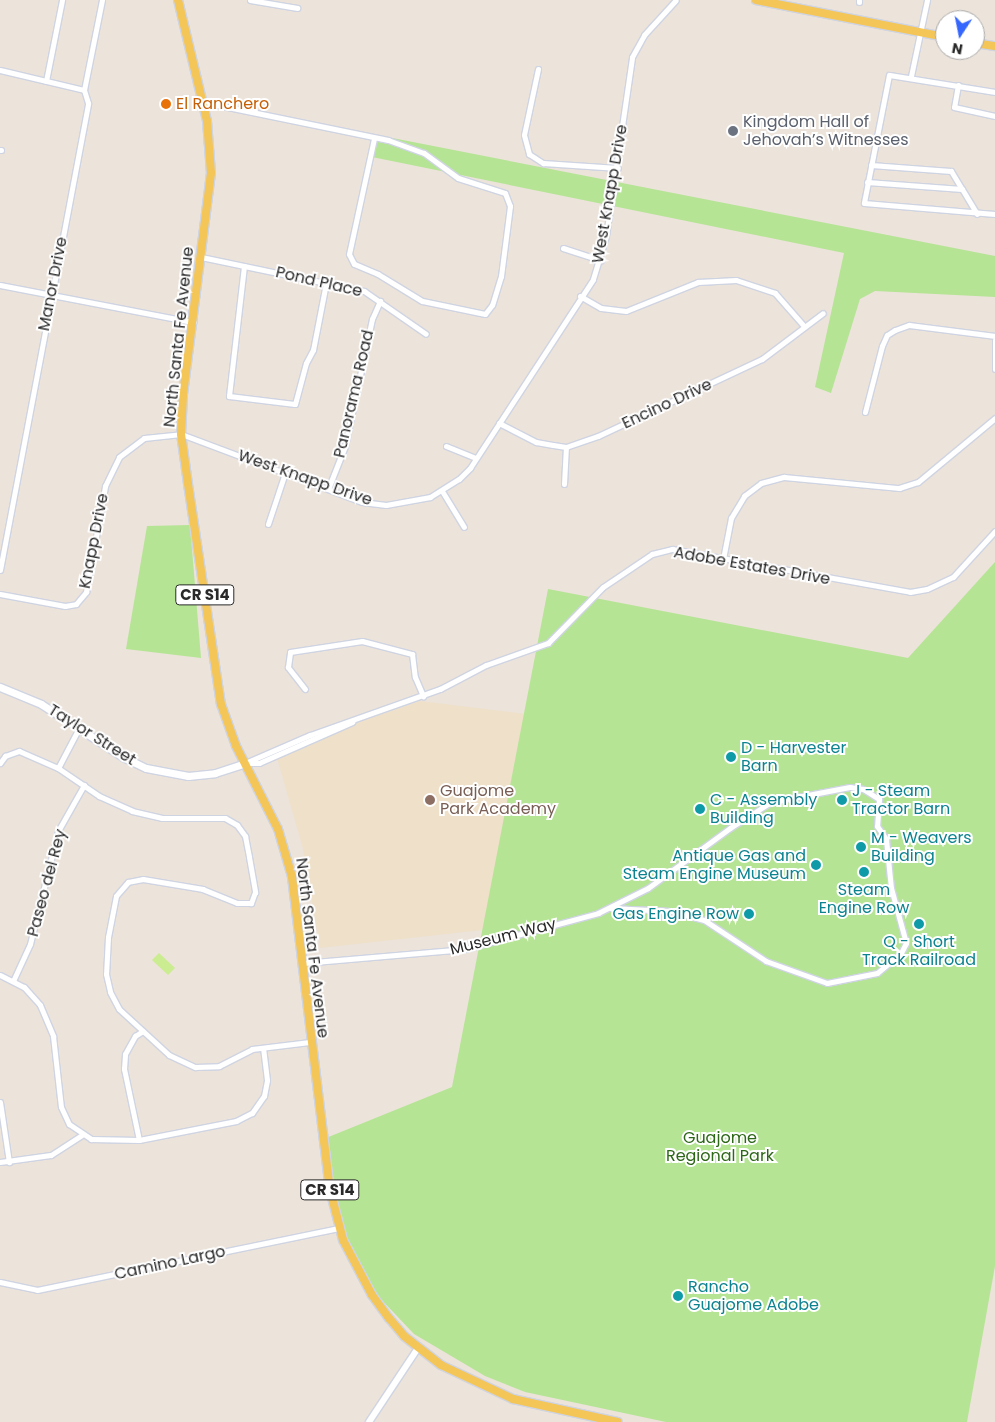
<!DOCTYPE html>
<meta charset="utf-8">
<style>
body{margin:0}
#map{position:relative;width:995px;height:1422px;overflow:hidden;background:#ece3da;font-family:Poppins,sans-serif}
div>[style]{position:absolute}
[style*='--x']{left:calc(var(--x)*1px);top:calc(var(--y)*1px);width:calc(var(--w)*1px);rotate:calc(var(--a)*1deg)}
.education>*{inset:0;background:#eee0c9}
.green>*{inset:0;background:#b5e495}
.pitch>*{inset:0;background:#cbec90}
.roads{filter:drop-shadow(1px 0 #cfd4e2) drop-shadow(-1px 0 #cfd4e2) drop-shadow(0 1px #cfd4e2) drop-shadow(0 -1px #cfd4e2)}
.minor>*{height:5px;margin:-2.5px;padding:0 2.5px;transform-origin:2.5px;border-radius:2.5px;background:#fff}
.tertiary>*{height:6px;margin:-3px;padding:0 3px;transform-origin:3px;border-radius:3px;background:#fff}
.secondary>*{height:7px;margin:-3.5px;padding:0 3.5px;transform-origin:3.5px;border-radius:3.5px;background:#fff}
.primary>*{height:8px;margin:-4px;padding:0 4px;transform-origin:4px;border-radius:4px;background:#f4c557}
.dots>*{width:14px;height:14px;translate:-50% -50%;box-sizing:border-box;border:2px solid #fff;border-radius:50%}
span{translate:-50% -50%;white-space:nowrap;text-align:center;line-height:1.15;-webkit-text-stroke:4px #fff;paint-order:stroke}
.shield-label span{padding:1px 4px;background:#fff;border:1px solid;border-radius:4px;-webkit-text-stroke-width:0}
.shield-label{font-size:15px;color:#292929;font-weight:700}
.food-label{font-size:16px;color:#c56008}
.left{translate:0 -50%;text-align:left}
.worship-label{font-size:16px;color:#5b616d}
.street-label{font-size:16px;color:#292929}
.culture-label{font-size:16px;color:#0d838f}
.right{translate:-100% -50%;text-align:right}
.education-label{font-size:16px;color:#785e54}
.park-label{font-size:16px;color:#2d6718}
.north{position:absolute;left:935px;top:10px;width:50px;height:50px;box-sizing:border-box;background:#fff;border:1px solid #a9a9a9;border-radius:50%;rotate:191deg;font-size:14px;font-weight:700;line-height:20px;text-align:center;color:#292929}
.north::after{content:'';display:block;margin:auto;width:18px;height:22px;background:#3567fe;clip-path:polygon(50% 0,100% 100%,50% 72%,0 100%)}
</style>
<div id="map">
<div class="education">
<i style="clip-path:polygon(420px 701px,534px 715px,528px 925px,320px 948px,303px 849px,275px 751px)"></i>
</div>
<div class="green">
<i style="clip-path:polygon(377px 135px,995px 256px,995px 297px,875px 291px,860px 299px,831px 393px,815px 387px,844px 253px,372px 157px)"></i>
<i style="clip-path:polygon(190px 525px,201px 658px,126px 649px,147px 526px)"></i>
<i style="clip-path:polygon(995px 562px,995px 1266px,967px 1422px,666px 1422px,525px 1392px,485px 1376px,414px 1334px,376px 1294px,345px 1238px,331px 1178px,326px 1138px,452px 1087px,548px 589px,908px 658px)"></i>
</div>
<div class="pitch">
<i style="clip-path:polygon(159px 953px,175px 968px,168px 975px,152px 960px)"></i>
</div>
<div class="roads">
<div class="minor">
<i style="--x:250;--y:0;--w:48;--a:9.7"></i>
<i style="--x:859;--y:2;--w:2;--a:-90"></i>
<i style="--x:538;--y:69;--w:67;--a:102"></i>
<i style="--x:524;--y:135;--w:20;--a:75"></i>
<i style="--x:529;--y:154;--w:17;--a:33"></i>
<i style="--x:543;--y:163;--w:75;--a:3.8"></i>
<i style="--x:0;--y:70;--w:86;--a:13.4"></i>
<i style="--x:911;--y:76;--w:78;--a:-78.1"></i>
<i style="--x:46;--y:81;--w:83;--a:-78.8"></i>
<i style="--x:958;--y:85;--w:22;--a:100"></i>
<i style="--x:954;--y:107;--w:42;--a:12.4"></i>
<i style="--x:995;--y:92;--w:107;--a:-170.9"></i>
<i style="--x:889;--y:75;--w:130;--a:101.1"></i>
<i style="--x:864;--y:203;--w:131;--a:4.8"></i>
<i style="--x:203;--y:102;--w:189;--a:11.6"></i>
<i style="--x:388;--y:140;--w:38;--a:20"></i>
<i style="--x:424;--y:153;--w:42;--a:36.3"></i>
<i style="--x:458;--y:178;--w:49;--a:17.7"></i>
<i style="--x:505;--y:193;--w:14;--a:69"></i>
<i style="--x:510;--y:206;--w:71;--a:97.3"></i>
<i style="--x:501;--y:276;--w:30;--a:107"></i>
<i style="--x:492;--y:305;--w:11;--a:128"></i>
<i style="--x:485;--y:314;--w:64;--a:-168.3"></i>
<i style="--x:422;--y:301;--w:52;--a:-148.5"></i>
<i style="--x:378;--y:274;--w:26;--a:-157"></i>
<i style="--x:354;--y:264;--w:11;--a:-117"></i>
<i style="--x:349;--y:254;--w:119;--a:-77.8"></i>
<i style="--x:0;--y:150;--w:1;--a:0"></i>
<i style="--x:871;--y:165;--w:80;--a:4.3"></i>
<i style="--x:951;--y:171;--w:21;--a:59"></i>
<i style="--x:867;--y:182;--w:95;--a:4.2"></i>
<i style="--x:962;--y:189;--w:29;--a:59"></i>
<i style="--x:563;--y:248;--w:40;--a:18"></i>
<i style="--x:201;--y:257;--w:167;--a:11.8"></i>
<i style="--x:364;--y:291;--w:75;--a:34.7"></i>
<i style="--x:244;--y:266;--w:131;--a:96.6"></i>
<i style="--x:229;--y:396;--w:66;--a:6.9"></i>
<i style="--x:295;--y:404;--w:42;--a:-75"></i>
<i style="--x:306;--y:363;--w:15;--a:-62"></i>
<i style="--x:313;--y:350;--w:68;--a:-79"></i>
<i style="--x:0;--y:285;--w:197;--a:10.9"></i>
<i style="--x:580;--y:296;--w:24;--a:30"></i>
<i style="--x:601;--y:308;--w:25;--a:7"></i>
<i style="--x:626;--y:311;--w:78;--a:-21.9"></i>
<i style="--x:698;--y:282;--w:38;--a:-3"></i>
<i style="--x:736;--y:280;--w:41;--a:18.4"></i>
<i style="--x:775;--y:293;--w:44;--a:48.7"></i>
<i style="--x:995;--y:340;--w:29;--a:90"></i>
<i style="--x:865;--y:412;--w:68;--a:-75.6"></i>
<i style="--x:882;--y:346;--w:12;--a:-66"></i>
<i style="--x:887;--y:335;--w:9;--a:-32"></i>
<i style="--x:895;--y:330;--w:15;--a:-20"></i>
<i style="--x:909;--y:325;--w:87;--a:7.3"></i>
<i style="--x:499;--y:423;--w:42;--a:27.2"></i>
<i style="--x:536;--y:442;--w:17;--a:10"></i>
<i style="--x:553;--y:445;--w:13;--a:9"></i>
<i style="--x:566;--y:447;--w:34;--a:-19"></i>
<i style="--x:598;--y:436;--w:181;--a:-25.2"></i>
<i style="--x:762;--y:359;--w:76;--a:-37"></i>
<i style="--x:446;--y:446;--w:32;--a:22"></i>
<i style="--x:564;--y:484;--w:37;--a:-87"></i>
<i style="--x:328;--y:489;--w:46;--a:-68.4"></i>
<i style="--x:345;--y:446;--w:130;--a:-78"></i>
<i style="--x:372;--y:319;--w:20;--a:-66"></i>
<i style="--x:442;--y:491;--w:42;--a:58.6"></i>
<i style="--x:268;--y:524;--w:54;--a:-71.6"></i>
<i style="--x:723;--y:559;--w:42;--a:-79"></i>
<i style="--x:731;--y:518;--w:26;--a:-59"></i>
<i style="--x:744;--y:496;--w:21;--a:-37"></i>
<i style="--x:761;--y:483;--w:24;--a:-15"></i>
<i style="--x:784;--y:477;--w:116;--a:5.5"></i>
<i style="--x:899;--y:488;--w:20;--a:-18"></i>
<i style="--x:918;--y:482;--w:100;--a:-39.7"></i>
<i style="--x:0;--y:570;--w:475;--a:-79.3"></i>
<i style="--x:88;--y:103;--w:14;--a:-107"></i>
<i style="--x:84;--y:90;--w:92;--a:-78.7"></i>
<i style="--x:0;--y:594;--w:66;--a:10.5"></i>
<i style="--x:65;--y:606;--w:11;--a:-10"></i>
<i style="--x:76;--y:604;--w:16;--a:-50"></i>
<i style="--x:86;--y:592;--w:108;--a:-79.8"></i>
<i style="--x:105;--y:486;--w:32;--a:-64"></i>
<i style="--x:119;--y:457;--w:31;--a:-37"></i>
<i style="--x:144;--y:438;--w:37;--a:-6"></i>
<i style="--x:181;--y:434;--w:193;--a:20.6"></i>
<i style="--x:362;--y:502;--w:24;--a:7"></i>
<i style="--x:386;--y:505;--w:45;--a:-10.3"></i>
<i style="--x:430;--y:497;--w:34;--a:-32"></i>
<i style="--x:459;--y:479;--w:16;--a:-45"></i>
<i style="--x:470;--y:468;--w:225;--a:-56.9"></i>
<i style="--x:593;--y:279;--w:45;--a:-73.2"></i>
<i style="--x:606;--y:236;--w:181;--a:-81.7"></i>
<i style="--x:632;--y:57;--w:25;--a:-61"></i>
<i style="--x:644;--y:35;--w:47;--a:-47.6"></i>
<i style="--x:305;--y:689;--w:28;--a:-128"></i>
<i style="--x:288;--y:667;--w:15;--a:-82"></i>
<i style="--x:290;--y:652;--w:73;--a:-8.7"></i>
<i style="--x:362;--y:641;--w:52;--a:14.6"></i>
<i style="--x:412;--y:654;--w:23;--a:83"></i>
<i style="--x:415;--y:677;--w:21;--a:67"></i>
<i style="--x:0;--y:763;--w:9;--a:-54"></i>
<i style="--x:5;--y:756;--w:15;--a:-20"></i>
<i style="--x:19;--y:751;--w:43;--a:23.6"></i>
<i style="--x:58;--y:768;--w:50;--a:34.3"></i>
<i style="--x:99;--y:796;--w:36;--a:24"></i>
<i style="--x:132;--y:811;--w:31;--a:13"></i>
<i style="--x:162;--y:818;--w:63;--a:0"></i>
<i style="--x:225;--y:818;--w:14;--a:30"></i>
<i style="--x:237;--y:825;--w:14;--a:54"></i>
<i style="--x:245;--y:836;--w:21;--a:79"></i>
<i style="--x:249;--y:857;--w:36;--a:80"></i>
<i style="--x:255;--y:892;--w:12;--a:110"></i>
<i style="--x:251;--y:903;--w:14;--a:180"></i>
<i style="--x:237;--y:903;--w:37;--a:-158"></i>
<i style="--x:203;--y:889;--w:61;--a:-170.5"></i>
<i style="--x:143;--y:879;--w:15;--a:169"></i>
<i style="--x:128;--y:882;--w:18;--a:131"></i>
<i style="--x:116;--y:896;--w:42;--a:101"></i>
<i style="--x:108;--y:937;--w:37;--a:93"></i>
<i style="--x:106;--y:974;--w:18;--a:77"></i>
<i style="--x:110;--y:992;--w:19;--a:62"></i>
<i style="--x:119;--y:1009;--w:68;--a:42.6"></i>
<i style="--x:169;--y:1055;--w:29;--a:25"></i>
<i style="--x:195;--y:1067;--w:24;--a:-2"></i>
<i style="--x:219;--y:1066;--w:37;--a:-27"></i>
<i style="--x:252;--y:1049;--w:58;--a:-6.9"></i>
<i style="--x:245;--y:763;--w:71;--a:-23.3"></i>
<i style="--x:310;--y:735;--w:138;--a:-19.5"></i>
<i style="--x:440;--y:689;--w:52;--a:-27.6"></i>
<i style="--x:486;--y:665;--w:66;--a:-19.5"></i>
<i style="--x:548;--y:643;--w:78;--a:-45.5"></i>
<i style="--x:603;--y:587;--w:59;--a:-34"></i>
<i style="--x:652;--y:554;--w:21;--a:-14"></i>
<i style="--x:672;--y:549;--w:242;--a:10.2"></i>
<i style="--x:910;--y:592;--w:17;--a:-10"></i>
<i style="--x:927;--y:589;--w:29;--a:-25"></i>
<i style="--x:953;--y:577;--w:62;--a:-47.6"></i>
<i style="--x:245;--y:763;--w:14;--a:0"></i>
<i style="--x:259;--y:763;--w:102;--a:-23.8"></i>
<i style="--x:58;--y:768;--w:45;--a:-62.3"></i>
<i style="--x:303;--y:963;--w:163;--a:-4.9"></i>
<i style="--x:465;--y:949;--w:138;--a:-15.1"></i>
<i style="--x:598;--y:913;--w:56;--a:-26.6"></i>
<i style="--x:648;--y:888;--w:102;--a:-36.2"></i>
<i style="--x:730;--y:828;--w:49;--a:-32.4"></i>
<i style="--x:771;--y:802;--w:80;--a:-10.8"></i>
<i style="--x:850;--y:787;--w:13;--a:9"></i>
<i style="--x:863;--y:789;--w:19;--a:32"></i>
<i style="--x:879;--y:799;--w:27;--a:94"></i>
<i style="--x:877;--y:826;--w:16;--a:55"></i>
<i style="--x:886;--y:839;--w:49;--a:84.2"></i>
<i style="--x:891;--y:888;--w:57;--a:74.7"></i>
<i style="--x:906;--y:943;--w:11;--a:117"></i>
<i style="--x:901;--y:953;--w:31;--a:140"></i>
<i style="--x:877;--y:973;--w:51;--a:168.7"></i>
<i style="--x:827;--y:983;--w:65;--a:-160.2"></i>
<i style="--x:766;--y:961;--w:74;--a:-146.5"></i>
<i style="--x:704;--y:920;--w:35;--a:-165"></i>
<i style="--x:670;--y:911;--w:59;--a:-177.1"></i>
<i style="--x:0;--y:975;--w:27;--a:27"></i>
<i style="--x:24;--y:987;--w:24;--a:48"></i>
<i style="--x:40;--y:1005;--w:34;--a:67"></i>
<i style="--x:53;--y:1036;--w:71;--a:83.6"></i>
<i style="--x:61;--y:1107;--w:19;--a:65"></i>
<i style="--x:69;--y:1124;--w:27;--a:34"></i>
<i style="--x:91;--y:1139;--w:48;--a:1.2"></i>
<i style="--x:139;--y:1140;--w:99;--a:-11.1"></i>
<i style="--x:236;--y:1121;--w:18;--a:-27"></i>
<i style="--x:252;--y:1113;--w:21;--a:-55"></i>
<i style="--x:264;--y:1096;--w:16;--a:-79"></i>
<i style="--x:267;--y:1080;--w:32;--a:-97"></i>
<i style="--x:13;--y:981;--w:41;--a:-65.3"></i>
<i style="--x:30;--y:944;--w:116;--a:-76.1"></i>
<i style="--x:58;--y:831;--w:53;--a:-60.5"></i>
<i style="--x:0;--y:1102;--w:61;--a:81.5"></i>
<i style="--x:139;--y:1140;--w:73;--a:-101.9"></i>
<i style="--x:124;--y:1069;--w:15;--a:-86"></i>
<i style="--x:125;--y:1054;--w:21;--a:-61"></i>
<i style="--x:135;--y:1036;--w:9;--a:-32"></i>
<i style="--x:0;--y:1162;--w:51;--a:-7.8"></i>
<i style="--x:51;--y:1155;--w:37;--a:-33"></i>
<i style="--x:0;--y:1282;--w:38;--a:12"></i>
<i style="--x:37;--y:1290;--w:308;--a:-11.6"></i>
</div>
<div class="tertiary">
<i style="--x:369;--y:1422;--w:89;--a:-56.5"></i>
</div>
<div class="secondary">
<i style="--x:0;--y:687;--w:44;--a:22.5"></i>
<i style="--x:41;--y:704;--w:98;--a:32.9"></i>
<i style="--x:123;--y:757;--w:25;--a:26"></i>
<i style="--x:146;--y:768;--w:43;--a:10.8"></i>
<i style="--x:188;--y:776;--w:27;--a:-6"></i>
<i style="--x:215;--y:773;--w:32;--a:-18"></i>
</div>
<div class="primary">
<i style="--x:178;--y:0;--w:124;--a:76.5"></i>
<i style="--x:207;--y:121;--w:52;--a:85.6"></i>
<i style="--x:211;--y:173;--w:225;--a:97.2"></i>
<i style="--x:183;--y:396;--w:38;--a:93"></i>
<i style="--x:181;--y:434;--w:50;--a:82"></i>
<i style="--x:188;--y:484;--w:222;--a:81.5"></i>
<i style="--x:221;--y:704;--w:45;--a:70.3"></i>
<i style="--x:236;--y:746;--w:93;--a:63.2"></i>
<i style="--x:278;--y:829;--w:50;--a:73.7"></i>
<i style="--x:292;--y:877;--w:315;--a:83.1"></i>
<i style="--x:330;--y:1190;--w:52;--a:75.4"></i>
<i style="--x:343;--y:1240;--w:62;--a:62.2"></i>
<i style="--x:372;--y:1295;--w:29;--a:54"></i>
<i style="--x:389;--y:1318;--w:23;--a:50"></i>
<i style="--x:404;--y:1336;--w:47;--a:38.1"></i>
<i style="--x:441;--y:1365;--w:80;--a:25.3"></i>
<i style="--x:513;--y:1399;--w:107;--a:12.4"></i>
<i style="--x:756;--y:0;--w:193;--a:11.1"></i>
<i style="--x:975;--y:43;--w:20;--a:9"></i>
</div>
</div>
<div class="dots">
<i style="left:166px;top:104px;background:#e8710a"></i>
<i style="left:733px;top:131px;background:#6b7280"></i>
<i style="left:731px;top:757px;background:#0f9aa8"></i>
<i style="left:430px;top:800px;background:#8d6e63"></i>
<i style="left:842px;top:800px;background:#0f9aa8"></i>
<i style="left:700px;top:809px;background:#0f9aa8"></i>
<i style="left:861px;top:847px;background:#0f9aa8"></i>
<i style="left:816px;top:865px;background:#0f9aa8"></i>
<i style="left:864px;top:872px;background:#0f9aa8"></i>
<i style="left:749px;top:914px;background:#0f9aa8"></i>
<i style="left:919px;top:924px;background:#0f9aa8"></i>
<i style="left:678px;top:1296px;background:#0f9aa8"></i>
</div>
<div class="shield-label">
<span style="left:205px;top:595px">CR S14</span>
<span style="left:330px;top:1190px">CR S14</span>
</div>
<div class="food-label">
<span class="left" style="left:176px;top:104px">El Ranchero</span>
</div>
<div class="worship-label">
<span class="left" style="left:743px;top:131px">Kingdom Hall of<br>Jehovah’s Witnesses</span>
</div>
<div class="street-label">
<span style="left:610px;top:194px;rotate:-80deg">West Knapp Drive</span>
<span style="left:319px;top:282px;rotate:13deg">Pond Place</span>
<span style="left:53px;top:284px;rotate:-79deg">Manor Drive</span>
<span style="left:179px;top:337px;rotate:-84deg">North Santa Fe Avenue</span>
<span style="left:354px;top:394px;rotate:-77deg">Panorama Road</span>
<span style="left:667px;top:404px;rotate:-25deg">Encino Drive</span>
<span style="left:305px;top:478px;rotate:19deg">West Knapp Drive</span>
<span style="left:94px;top:541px;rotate:-79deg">Knapp Drive</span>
<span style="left:752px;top:566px;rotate:10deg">Adobe Estates Drive</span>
<span style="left:92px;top:735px;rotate:32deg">Taylor Street</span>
<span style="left:47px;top:883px;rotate:-75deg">Paseo del Rey</span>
<span style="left:503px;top:937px;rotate:-14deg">Museum Way</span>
<span style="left:312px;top:948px;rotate:83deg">North Santa Fe Avenue</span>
<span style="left:170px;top:1263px;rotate:-12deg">Camino Largo</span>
</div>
<div class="culture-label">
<span class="left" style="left:741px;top:757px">D - Harvester<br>Barn</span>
<span class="left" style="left:852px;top:800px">J - Steam<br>Tractor Barn</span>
<span class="left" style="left:710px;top:809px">C - Assembly<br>Building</span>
<span class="left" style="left:871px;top:847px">M - Weavers<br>Building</span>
<span class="right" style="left:806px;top:865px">Antique Gas and<br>Steam Engine Museum</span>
<span style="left:864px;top:899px">Steam<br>Engine Row</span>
<span class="right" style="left:739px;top:914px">Gas Engine Row</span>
<span style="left:919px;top:951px">Q - Short<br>Track Railroad</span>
<span class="left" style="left:688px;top:1296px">Rancho<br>Guajome Adobe</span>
</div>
<div class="education-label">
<span class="left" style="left:440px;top:800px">Guajome<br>Park Academy</span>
</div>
<div class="park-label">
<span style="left:720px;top:1147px">Guajome<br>Regional Park</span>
</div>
<div class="north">N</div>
</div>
